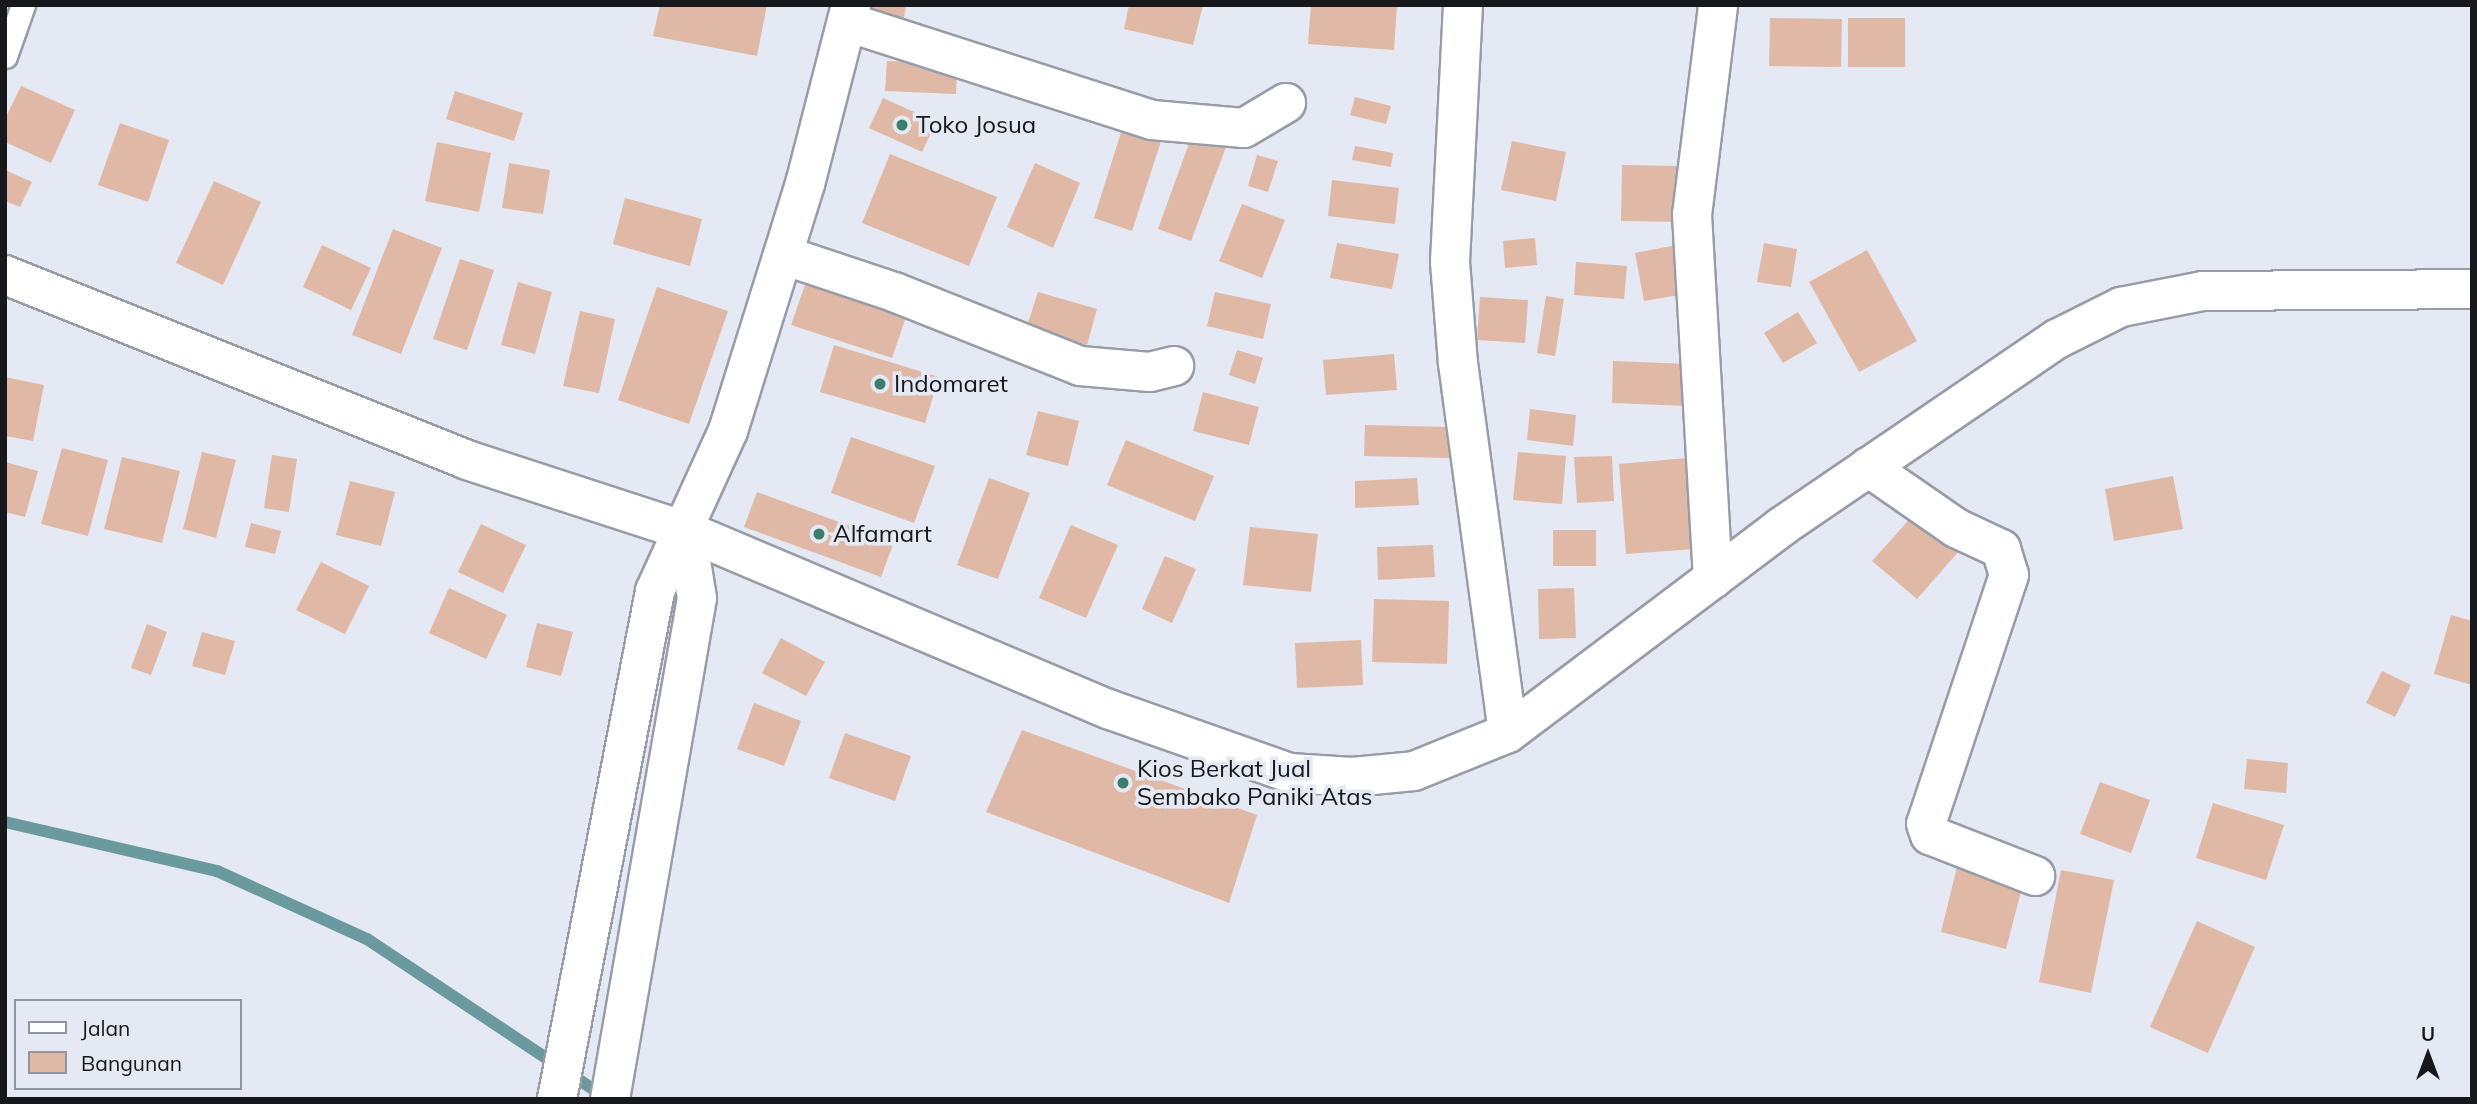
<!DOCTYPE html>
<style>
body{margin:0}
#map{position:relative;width:2477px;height:1104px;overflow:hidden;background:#e4e9f4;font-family:Mulish,sans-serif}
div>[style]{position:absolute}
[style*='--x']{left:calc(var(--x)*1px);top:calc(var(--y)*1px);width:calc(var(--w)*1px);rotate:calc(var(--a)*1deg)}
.stream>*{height:12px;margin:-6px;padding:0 6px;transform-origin:6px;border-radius:6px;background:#6a9a9e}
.building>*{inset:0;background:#e0b9a6}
.roads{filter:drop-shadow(2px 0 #979ca6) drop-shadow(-2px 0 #979ca6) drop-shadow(0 2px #979ca6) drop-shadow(0 -2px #979ca6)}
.service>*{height:23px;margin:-11.5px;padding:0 11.5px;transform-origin:11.5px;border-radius:11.5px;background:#fff}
.minor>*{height:38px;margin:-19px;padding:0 19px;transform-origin:19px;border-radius:19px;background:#fff}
.tertiary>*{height:38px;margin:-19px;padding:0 19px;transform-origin:19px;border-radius:19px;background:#fff}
.dots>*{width:19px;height:19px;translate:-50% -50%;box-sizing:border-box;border:4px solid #e4e9f4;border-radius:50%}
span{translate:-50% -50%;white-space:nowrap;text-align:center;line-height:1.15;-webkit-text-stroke:7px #e4e9f4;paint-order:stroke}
.poi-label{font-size:24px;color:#16181b}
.left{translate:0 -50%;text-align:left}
.frame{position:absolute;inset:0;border:7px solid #16181b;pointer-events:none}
.legend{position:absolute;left:14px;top:999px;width:228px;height:91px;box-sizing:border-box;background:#e4e9f4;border:2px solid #92959d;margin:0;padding:9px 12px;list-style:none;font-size:21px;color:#16181b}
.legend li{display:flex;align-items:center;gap:14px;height:35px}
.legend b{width:35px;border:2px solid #92959d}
.north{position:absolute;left:2393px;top:1020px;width:70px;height:70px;-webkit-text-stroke:5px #e4e9f4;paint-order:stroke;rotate:0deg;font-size:19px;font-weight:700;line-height:28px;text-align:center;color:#16181b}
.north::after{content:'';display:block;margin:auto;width:24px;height:32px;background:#16181b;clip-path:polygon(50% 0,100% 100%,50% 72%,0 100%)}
</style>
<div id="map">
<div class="stream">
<i style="--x:5;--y:822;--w:218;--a:13"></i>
<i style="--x:217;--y:871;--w:165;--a:24.4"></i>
<i style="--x:367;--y:939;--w:286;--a:33.6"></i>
</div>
<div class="building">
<i style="clip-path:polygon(660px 5px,767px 5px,757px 56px,653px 36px)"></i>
<i style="clip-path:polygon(858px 5px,906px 5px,904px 18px,857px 11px)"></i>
<i style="clip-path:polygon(1129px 5px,1203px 5px,1193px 45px,1124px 29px)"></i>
<i style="clip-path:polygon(1311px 5px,1397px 5px,1394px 50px,1308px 44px)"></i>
<i style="clip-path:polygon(1770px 18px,1842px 19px,1841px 67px,1769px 66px)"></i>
<i style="clip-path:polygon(1848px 18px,1905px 18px,1905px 67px,1848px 67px)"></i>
<i style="clip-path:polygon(887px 61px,957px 64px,956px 94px,885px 91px)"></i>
<i style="clip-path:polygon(21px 86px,75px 110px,51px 163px,5px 142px,5px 119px)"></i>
<i style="clip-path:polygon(455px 91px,523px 113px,514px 141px,446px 119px)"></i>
<i style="clip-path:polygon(1355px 97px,1391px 106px,1386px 124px,1350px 115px)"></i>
<i style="clip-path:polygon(883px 98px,936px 122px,922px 152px,869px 128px)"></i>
<i style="clip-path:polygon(120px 123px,169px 140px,148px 202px,98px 185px)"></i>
<i style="clip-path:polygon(1124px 123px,1163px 135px,1132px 231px,1094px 218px)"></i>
<i style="clip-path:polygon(1192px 135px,1226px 147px,1191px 241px,1158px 229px)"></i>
<i style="clip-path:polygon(1512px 141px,1566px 152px,1556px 201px,1501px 190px)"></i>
<i style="clip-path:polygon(437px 142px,491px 153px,479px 212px,425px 201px)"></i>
<i style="clip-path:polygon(1355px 146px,1393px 153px,1391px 167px,1352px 160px)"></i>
<i style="clip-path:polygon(890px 154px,997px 197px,969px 266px,862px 223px)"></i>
<i style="clip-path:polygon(1257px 155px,1278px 161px,1268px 192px,1248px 186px)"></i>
<i style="clip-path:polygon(509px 163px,550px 170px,543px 214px,502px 208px)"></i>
<i style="clip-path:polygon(1035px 163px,1080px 183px,1053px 248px,1007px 227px)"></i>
<i style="clip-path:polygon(1622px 165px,1683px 166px,1682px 222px,1621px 221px)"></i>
<i style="clip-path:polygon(5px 170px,32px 182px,20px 207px,5px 201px)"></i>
<i style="clip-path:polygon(1332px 180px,1399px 188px,1395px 224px,1328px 216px)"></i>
<i style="clip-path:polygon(214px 181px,261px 202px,223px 285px,176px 263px)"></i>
<i style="clip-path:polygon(625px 198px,702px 219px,690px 266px,613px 244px)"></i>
<i style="clip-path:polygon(1242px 204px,1285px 220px,1262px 278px,1219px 261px)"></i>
<i style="clip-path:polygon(393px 229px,442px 248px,401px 354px,352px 335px)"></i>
<i style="clip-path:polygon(1535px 238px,1537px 265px,1505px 268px,1503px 241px)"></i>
<i style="clip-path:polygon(1337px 243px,1399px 254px,1392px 289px,1330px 278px)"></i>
<i style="clip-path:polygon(1764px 243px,1797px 249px,1791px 287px,1757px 282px)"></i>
<i style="clip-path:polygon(1682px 244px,1691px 293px,1644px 301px,1635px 253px)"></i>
<i style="clip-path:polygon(322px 245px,371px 268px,351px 310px,303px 287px)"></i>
<i style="clip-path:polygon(1867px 250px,1917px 341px,1859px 372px,1809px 282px)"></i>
<i style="clip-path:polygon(460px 259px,494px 270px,467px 350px,433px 339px)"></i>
<i style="clip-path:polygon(1576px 262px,1627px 266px,1624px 299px,1574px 295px)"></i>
<i style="clip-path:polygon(808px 276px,909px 308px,892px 358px,791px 325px)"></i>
<i style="clip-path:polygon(518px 282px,552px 292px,535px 354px,501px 345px)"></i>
<i style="clip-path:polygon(657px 287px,728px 311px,689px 424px,618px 400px)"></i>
<i style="clip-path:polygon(1038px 292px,1097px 309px,1087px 345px,1027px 326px)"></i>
<i style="clip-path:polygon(1215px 292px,1271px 304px,1263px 339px,1207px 326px)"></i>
<i style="clip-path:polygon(1546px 296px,1564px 299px,1555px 356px,1537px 353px)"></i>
<i style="clip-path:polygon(1480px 297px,1528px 300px,1525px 343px,1477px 340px)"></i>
<i style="clip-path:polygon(580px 311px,615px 319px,599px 393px,563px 386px)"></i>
<i style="clip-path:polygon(1798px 312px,1817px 343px,1783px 363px,1764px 333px)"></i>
<i style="clip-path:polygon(834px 345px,939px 377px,925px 423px,820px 392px)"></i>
<i style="clip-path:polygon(1237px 350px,1263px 358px,1255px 384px,1229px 375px)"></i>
<i style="clip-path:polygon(1394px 354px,1397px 390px,1326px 395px,1323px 360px)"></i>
<i style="clip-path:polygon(1613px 361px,1689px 364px,1687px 406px,1612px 403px)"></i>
<i style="clip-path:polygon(5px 377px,44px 385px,33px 441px,5px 436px)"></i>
<i style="clip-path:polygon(1203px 392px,1259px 407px,1249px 445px,1193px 431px)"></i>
<i style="clip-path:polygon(1530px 409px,1576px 415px,1573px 446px,1527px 440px)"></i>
<i style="clip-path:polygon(1038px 411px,1079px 421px,1068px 466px,1026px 455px)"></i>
<i style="clip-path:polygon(1365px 425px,1450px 427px,1449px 458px,1364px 456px)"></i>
<i style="clip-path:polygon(851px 437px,935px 466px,914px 523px,831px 493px)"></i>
<i style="clip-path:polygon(1126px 440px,1214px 476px,1195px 521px,1107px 485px)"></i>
<i style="clip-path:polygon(62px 448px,108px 460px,88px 536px,41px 524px)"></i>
<i style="clip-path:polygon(202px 452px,236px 460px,216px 538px,183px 529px)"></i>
<i style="clip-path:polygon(1518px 452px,1566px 456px,1562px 504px,1513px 500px)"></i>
<i style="clip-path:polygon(272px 455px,297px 459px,289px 512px,264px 508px)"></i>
<i style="clip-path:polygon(1612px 456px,1614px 501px,1577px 503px,1574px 457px)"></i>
<i style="clip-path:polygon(122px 457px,180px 471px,162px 543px,104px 529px)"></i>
<i style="clip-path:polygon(1687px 458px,1694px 549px,1626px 554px,1619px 464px)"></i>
<i style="clip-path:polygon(5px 462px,38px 471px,25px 517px,5px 512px)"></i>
<i style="clip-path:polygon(2173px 476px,2183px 529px,2114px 541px,2105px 489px)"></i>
<i style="clip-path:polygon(989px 478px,1030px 493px,998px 579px,957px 565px)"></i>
<i style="clip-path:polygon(1417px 478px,1419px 505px,1355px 508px,1355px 481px)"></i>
<i style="clip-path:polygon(350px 481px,395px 492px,381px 546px,336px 535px)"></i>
<i style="clip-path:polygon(757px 492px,894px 542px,881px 577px,744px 527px)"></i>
<i style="clip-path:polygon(1915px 513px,1959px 551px,1917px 599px,1872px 561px)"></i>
<i style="clip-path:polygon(251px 523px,281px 531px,275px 554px,245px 547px)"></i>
<i style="clip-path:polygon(481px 524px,526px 545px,503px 593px,458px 572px)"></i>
<i style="clip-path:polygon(1071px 525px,1118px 545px,1086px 618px,1039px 598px)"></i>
<i style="clip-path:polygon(1250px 527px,1318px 534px,1311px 592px,1243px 585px)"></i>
<i style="clip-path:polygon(1553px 530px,1596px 530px,1596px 566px,1553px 566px)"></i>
<i style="clip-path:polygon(1433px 545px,1435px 577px,1378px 580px,1377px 547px)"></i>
<i style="clip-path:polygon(1165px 556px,1196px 569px,1172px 623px,1142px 609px)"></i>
<i style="clip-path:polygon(321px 562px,369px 586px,345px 634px,296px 610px)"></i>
<i style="clip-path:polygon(449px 588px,507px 615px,486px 659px,429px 633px)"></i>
<i style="clip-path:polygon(1574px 588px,1576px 638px,1539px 639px,1538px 589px)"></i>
<i style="clip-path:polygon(1374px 599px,1449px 601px,1447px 664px,1372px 662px)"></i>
<i style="clip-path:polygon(2451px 615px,2472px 621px,2472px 685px,2434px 674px)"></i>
<i style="clip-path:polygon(537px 623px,573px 632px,561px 676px,526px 667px)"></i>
<i style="clip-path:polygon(147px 624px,167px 632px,151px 675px,131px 668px)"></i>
<i style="clip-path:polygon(202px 632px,235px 641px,225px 675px,192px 666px)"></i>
<i style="clip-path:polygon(781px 638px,825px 662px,806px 696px,762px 673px)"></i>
<i style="clip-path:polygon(1361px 640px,1363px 685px,1297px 688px,1295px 643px)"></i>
<i style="clip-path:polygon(2382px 671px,2411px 685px,2395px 717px,2366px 703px)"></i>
<i style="clip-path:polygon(754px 703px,801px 721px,784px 766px,737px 749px)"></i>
<i style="clip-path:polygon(1022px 730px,1257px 815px,1229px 903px,986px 812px)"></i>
<i style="clip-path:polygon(845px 733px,911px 756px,895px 801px,829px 778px)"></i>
<i style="clip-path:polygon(2247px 759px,2288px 763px,2286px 793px,2244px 789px)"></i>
<i style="clip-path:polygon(2100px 782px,2150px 800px,2131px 853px,2080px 834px)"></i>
<i style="clip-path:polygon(2213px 803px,2284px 825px,2266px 880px,2196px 858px)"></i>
<i style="clip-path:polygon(1957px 867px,2023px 884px,2006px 949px,1941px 932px)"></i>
<i style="clip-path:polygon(2061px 870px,2114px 880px,2091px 993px,2039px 982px)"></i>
<i style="clip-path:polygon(2197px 921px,2255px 947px,2208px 1053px,2150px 1027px)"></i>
</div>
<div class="roads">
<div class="service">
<i style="--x:5;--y:56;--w:54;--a:-70.6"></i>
</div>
<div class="minor">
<i style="--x:1463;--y:5;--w:257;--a:92.9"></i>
<i style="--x:1450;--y:262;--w:101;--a:85.5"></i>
<i style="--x:1458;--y:363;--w:373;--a:82.3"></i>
<i style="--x:847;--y:22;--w:320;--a:17.8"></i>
<i style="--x:1152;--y:120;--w:92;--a:5"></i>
<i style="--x:1244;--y:128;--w:49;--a:-30.8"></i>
<i style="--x:783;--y:255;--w:117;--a:18.4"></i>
<i style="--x:894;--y:292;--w:200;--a:21.7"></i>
<i style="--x:1080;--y:366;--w:70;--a:4.9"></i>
<i style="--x:1150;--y:372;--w:25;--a:-14"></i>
<i style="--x:1868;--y:467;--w:107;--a:34.7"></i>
<i style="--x:1956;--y:528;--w:50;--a:25"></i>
<i style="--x:2001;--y:549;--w:27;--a:73"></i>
<i style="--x:2009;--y:575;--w:262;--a:108.4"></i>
<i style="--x:1926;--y:824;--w:12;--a:70"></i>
<i style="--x:1930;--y:835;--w:113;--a:21.3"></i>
<i style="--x:1713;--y:579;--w:365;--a:-93.3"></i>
<i style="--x:1692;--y:215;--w:212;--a:-82.9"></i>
</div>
<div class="tertiary">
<i style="--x:5;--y:275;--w:498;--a:21.8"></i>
<i style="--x:467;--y:460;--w:230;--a:18"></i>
<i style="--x:686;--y:531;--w:458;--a:22.9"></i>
<i style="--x:1108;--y:709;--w:193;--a:19.4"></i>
<i style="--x:1290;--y:773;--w:62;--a:3.7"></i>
<i style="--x:1352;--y:777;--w:62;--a:-5.5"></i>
<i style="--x:1414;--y:771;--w:101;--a:-22"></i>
<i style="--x:1508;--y:733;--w:342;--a:-37"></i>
<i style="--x:1781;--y:527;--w:334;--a:-34.3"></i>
<i style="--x:2057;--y:339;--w:72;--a:-26.6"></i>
<i style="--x:2121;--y:307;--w:84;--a:-11"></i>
<i style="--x:2203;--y:291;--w:269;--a:-0.4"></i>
<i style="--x:557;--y:1099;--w:517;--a:-79.08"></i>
<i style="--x:655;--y:591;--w:176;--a:-65.5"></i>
<i style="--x:728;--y:431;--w:259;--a:-72.7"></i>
<i style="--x:805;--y:184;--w:185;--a:-75.6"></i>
<i style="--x:610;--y:1099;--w:508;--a:-80.15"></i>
<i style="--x:697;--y:598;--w:68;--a:-99.3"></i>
</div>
</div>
<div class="dots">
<i style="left:902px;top:125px;background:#3e7d6b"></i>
<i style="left:880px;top:384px;background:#3e7d6b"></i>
<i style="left:819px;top:534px;background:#3e7d6b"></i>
<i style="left:1123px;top:783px;background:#3e7d6b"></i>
</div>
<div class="poi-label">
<span class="left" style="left:916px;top:125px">Toko Josua</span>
<span class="left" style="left:894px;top:384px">Indomaret</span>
<span class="left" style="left:833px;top:534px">Alfamart</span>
<span class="left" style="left:1137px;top:783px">Kios Berkat Jual<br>Sembako Paniki Atas</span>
</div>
<div class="frame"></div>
<ul class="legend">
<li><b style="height:9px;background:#fff"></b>Jalan</li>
<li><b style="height:19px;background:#e0b9a6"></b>Bangunan</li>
</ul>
<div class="north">U</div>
</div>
